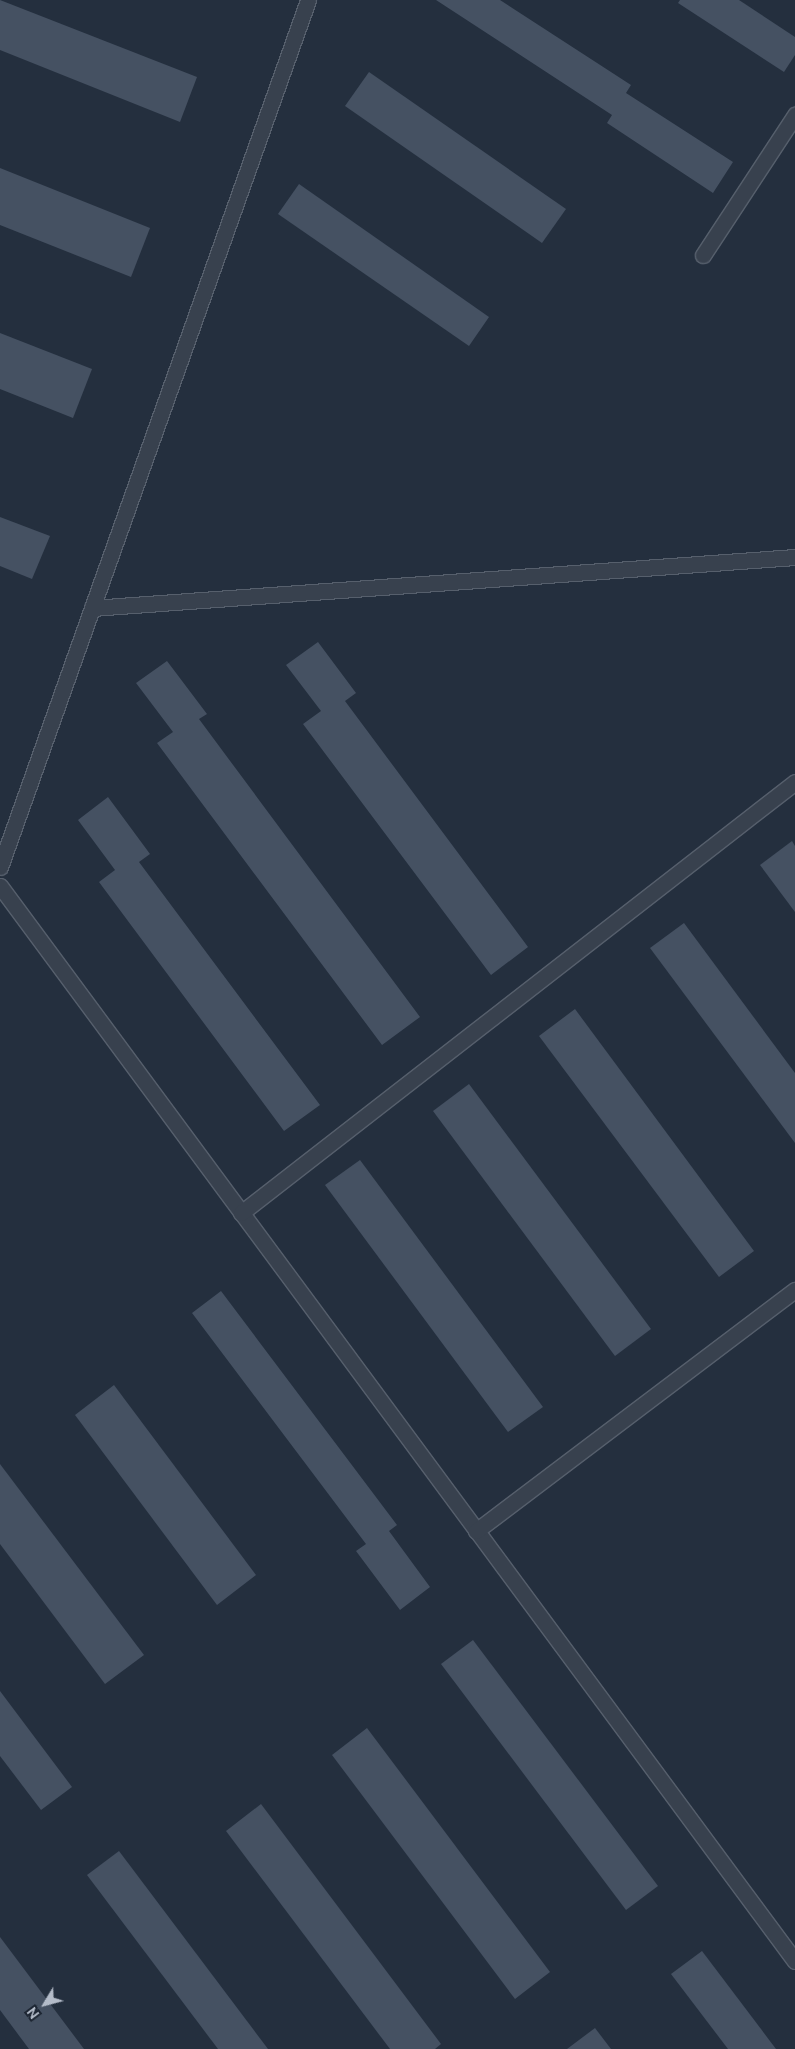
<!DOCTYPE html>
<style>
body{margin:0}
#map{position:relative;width:795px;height:2049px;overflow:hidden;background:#242f3e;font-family:Ubuntu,sans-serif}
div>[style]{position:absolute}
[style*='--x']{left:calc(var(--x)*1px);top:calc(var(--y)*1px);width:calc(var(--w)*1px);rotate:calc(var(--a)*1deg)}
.building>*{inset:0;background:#455162}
.roads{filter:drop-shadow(1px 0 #565f6c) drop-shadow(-1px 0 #565f6c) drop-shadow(0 1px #565f6c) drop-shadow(0 -1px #565f6c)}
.service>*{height:15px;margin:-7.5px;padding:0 7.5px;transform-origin:7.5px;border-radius:7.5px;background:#38414e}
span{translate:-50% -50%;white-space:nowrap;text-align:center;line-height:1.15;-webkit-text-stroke:4px #1d2633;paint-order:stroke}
.north{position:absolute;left:20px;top:1979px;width:50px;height:50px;-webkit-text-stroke:4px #1d2633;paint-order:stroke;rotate:233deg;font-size:14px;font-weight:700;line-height:20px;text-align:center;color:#b4bcc9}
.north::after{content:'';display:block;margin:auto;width:18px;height:22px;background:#b4bcc9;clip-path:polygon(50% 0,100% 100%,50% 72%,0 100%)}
</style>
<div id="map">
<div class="building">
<i style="clip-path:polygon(0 0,197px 77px,180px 122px,0 50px)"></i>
<i style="clip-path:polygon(436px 0,500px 0,631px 85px,626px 93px,733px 162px,713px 193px,607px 123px,612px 115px)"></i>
<i style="clip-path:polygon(680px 0,739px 0,795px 37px,795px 55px,784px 72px,678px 3px)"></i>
<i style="clip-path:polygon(369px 72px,566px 209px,542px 243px,345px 106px)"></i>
<i style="clip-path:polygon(0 168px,150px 228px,131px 277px,0 225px)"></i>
<i style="clip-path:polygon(299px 184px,489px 317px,469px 346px,278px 214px)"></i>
<i style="clip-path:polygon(0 333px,92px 369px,73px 418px,0 389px)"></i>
<i style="clip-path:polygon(0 517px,50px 536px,32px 579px,0 566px)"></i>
<i style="clip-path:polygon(318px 642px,356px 693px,345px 701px,528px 947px,491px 975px,303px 724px,321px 711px,286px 665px)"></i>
<i style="clip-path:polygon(167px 661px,207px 714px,199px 719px,420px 1017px,382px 1045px,157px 743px,173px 732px,136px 683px)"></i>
<i style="clip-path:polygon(108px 797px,150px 854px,139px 862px,320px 1105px,284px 1131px,99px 882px,115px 870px,78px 820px)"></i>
<i style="clip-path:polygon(792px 841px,795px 846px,795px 912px,760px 865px)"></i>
<i style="clip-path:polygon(684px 923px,795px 1073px,795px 1143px,650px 948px)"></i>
<i style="clip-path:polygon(575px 1009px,754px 1251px,719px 1277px,539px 1036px)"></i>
<i style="clip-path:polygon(469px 1084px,651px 1329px,615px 1356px,433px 1111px)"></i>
<i style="clip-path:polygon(360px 1160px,543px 1407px,508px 1432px,325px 1185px)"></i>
<i style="clip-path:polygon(221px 1291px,397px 1525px,389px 1531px,430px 1587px,400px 1610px,356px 1551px,366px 1544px,192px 1313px)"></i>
<i style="clip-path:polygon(114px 1385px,256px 1575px,217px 1605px,75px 1415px)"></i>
<i style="clip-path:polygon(0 1464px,144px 1655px,105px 1684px,0 1544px)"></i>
<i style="clip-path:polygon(473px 1640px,658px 1886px,626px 1910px,441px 1664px)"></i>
<i style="clip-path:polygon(0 1691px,72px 1787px,41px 1810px,0 1756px)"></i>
<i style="clip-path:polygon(367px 1728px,550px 1972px,515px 1999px,332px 1755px)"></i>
<i style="clip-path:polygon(261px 1804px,441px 2044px,435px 2049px,390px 2049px,226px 1831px)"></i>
<i style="clip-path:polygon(119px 1851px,268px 2049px,218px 2049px,87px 1875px)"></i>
<i style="clip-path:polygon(0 1937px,84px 2049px,29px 2049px,0 2010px)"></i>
<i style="clip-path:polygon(702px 1951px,776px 2049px,728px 2049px,671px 1974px)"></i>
<i style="clip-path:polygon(595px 2028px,611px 2049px,567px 2049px)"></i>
</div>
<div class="roads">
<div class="service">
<i style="--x:703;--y:255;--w:168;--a:-56.7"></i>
<i style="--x:92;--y:608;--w:705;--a:-4.15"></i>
<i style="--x:0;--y:867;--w:920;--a:-70.44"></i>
<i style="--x:0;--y:886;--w:1337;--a:53.52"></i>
<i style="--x:241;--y:1213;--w:702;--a:-37.88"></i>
<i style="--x:476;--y:1531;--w:400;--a:-37.1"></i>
</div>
</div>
<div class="north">N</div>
</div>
